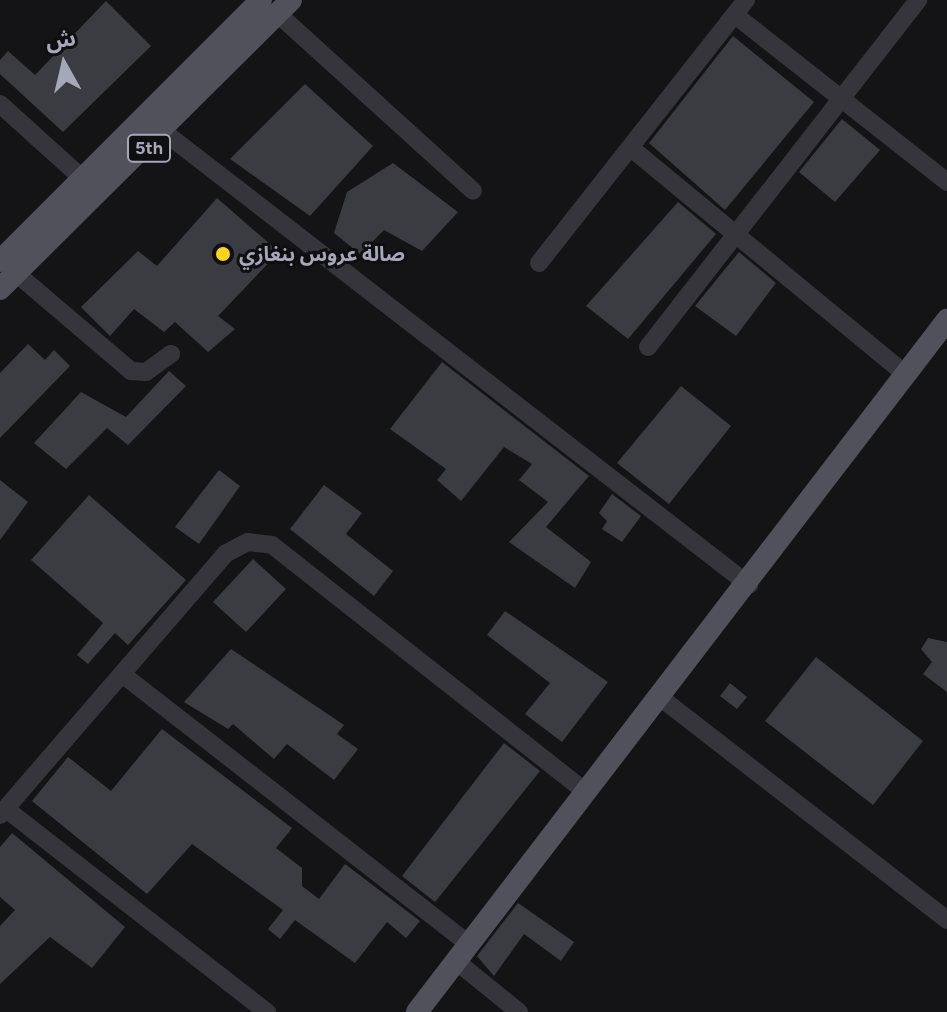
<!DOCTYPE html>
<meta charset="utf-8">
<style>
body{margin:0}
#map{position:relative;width:947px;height:1012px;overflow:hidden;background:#141416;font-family:Figtree,"Noto Sans Arabic",sans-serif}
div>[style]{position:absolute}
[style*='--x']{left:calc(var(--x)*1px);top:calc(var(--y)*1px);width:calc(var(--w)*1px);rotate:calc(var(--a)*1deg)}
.building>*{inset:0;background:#3b3c41}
.minor>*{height:18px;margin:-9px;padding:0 9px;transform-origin:9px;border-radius:9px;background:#35353b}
.major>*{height:22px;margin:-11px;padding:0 11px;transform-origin:11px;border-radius:11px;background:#50515b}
.dots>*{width:22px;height:22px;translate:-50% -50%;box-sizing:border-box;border:4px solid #0f0f11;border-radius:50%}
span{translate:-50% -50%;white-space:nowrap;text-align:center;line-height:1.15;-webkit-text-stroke:6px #0f0f11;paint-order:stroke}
.shield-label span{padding:2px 6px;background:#0f0f11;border:2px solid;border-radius:6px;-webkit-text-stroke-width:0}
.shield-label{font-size:18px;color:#a4a8b8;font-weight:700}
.poi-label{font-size:20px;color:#a4a8b8;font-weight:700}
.left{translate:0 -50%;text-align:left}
.north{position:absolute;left:24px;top:24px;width:80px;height:80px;-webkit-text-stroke:6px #0f0f11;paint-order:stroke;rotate:352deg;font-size:22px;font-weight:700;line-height:32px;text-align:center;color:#a4a8b8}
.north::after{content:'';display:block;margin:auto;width:28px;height:36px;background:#a4a8b8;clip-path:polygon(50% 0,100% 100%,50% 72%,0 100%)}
</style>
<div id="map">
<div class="building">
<i style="clip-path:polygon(106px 1px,151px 46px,63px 132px,0 74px,0 60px,8px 51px,35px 75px)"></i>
<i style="clip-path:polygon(733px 36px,814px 102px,725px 210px,649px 143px)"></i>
<i style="clip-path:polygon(305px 84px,373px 146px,310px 216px,230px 159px)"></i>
<i style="clip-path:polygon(842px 119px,880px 150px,835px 202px,799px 172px)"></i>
<i style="clip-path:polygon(393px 163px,458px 212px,422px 251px,384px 230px,360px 254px,334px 233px,347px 192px)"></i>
<i style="clip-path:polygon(217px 198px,279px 252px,218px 316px,235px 329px,208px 352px,175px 322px,164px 332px,134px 309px,110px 336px,81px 307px,138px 251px,157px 266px)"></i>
<i style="clip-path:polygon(678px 202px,716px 234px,628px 339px,586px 306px)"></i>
<i style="clip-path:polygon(739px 252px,776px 283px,736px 336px,695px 306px)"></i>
<i style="clip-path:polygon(28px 344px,45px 360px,54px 350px,70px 366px,0 438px,0 373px)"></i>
<i style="clip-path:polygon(442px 362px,589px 476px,546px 527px,591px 562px,575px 588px,509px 542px,548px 502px,519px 480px,532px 464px,504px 447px,461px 501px,437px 480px,446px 469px,390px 429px)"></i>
<i style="clip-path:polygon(169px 371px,186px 386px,128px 445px,107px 428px,66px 469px,34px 443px,81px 392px,126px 417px)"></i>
<i style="clip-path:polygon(681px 386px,731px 426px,669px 504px,617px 463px)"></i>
<i style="clip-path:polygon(219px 470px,240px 486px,199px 544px,175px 527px)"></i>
<i style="clip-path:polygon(0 480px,28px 502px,0 540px)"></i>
<i style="clip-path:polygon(324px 485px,362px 513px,346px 534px,393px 571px,374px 596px,290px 529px)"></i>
<i style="clip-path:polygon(612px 494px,641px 516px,622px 542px,602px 529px,607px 521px,599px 513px)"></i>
<i style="clip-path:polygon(89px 495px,186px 580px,128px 645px,115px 633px,88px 664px,77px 655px,103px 623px,31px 560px)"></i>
<i style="clip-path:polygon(253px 559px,286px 589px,246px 632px,213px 602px)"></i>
<i style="clip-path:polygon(505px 611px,608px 682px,562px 742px,525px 714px,550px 683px,487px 635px)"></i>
<i style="clip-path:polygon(928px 638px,947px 642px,947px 692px,923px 674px,932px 662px,921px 649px)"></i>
<i style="clip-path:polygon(231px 649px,344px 725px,337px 734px,358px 749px,334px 780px,287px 744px,274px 759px,233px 724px,228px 729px,184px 702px)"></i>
<i style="clip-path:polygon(816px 657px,923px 741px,873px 805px,765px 721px)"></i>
<i style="clip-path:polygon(730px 683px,747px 697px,737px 709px,720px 696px)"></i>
<i style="clip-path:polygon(162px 729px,292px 828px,276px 848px,302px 868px,302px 886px,319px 899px,345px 864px,420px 921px,406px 938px,387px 922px,355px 963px,295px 920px,280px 939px,268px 929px,283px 910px,192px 844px,147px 894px,32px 801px,68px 757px,111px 791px)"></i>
<i style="clip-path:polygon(504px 743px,540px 771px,435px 902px,402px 876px)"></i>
<i style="clip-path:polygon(12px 833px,125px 927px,92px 968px,50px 937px,0 984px,0 926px,15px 910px,0 897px,0 847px)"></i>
<i style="clip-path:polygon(518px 903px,574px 942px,561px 961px,524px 934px,494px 976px,477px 956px)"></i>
</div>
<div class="minor">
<i style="--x:278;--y:14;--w:263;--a:42.2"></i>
<i style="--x:735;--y:15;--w:270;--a:38.2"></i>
<i style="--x:0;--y:104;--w:113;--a:42.1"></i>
<i style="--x:164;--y:132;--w:740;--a:37.75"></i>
<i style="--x:631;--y:148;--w:355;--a:39.5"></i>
<i style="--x:539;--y:263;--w:335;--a:-51.8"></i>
<i style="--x:17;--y:274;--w:150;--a:40.4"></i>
<i style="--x:131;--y:371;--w:15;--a:4"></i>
<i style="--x:146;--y:372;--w:31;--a:-36"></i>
<i style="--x:648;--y:347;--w:440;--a:-52.1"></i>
<i style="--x:122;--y:674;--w:440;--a:37.9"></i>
<i style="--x:661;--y:698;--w:362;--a:37.8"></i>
<i style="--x:6;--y:809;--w:331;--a:37.9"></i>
<i style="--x:0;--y:815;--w:345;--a:-49.2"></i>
<i style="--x:225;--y:554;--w:26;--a:-28"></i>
<i style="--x:248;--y:542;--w:24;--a:7"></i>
<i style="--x:272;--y:545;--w:400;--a:38.2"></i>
<i style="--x:456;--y:961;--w:81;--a:39"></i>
</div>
<div class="major">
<i style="--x:0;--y:261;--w:369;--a:-45"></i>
<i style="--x:0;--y:289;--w:410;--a:-44.8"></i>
<i style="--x:417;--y:1012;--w:872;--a:-52.55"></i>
</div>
<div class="dots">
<i style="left:223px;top:254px;background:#ffd123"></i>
</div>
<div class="shield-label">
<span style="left:149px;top:148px">5th</span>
</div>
<div class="poi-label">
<span class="left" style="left:239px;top:254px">صالة عروس بنغازي</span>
</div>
<div class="north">ش</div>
</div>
